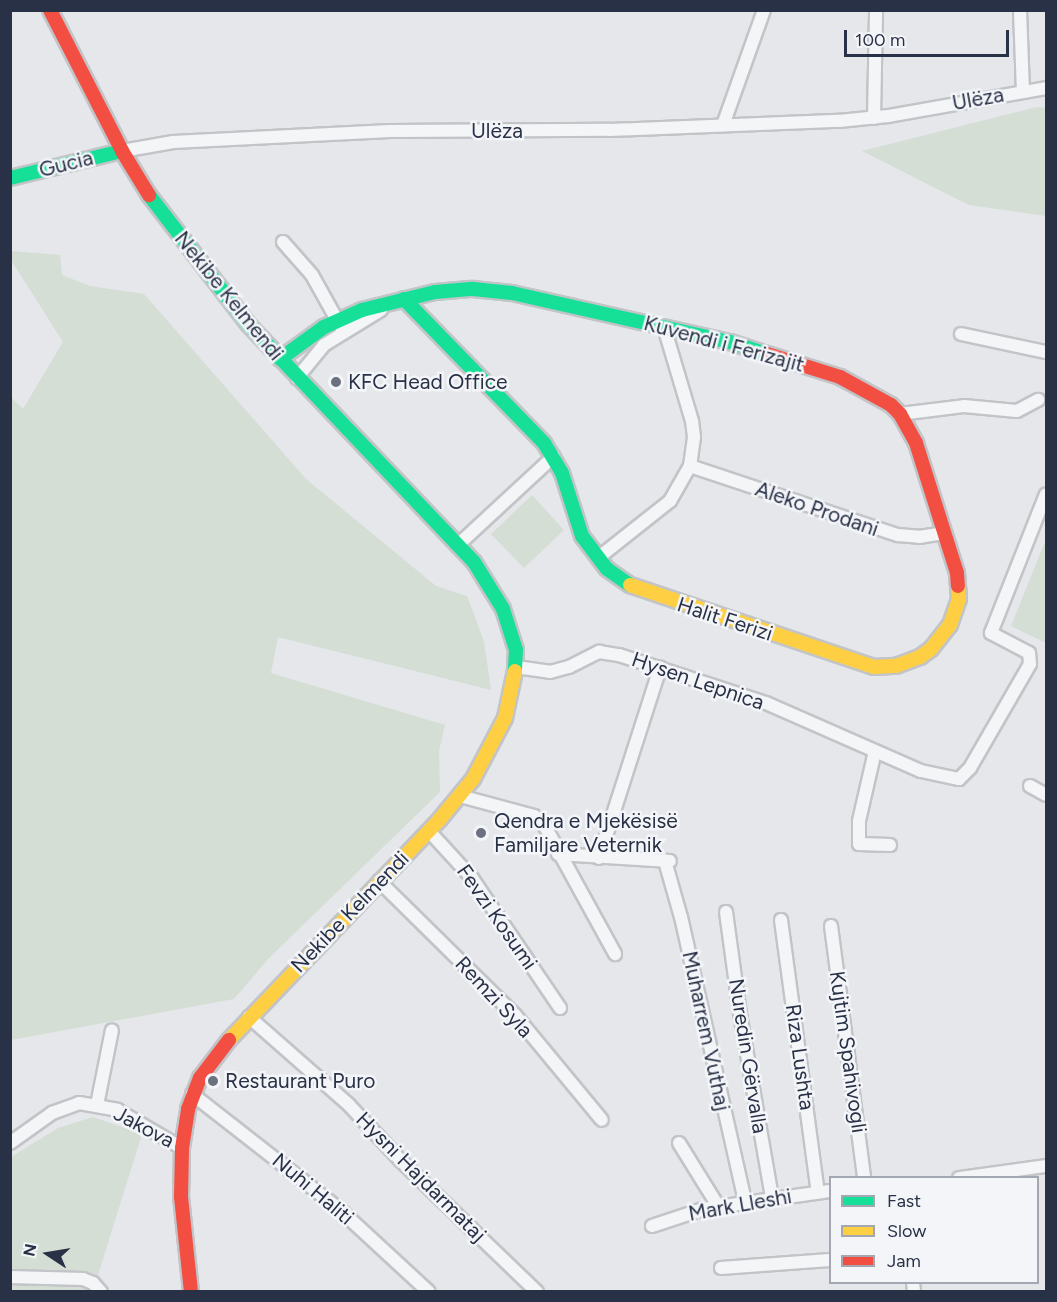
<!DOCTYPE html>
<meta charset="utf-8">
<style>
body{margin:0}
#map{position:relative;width:1057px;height:1302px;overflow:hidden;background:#e5e7ea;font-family:Figtree,sans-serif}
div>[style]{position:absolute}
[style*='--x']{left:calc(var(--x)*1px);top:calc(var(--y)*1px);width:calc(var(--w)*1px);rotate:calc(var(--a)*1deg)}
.green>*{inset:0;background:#d4ded5}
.roads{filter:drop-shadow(2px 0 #c2c4c8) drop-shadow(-2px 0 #c2c4c8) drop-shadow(0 2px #c2c4c8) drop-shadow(0 -2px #c2c4c8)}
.street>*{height:12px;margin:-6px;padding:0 6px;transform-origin:6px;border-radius:6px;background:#f4f5f7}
.fast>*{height:14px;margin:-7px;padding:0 7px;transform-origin:7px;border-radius:7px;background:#16e098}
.slow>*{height:14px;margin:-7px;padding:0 7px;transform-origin:7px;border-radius:7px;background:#ffcf43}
.jam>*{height:14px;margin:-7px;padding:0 7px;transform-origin:7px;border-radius:7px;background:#f24e42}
.dots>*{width:16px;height:16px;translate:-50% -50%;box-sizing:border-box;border:3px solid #f3f5f9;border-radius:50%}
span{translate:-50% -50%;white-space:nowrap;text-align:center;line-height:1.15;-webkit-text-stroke:5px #f3f5f9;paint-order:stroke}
.street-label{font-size:21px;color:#293146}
.poi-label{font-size:21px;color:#293146}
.left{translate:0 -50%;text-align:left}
.frame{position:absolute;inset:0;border:12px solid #293146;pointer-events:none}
.legend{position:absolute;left:829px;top:1176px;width:210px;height:108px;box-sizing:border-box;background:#f3f5f9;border:2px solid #a2a7b1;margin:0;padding:8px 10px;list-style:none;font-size:18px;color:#293146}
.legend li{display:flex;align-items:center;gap:12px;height:30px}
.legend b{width:30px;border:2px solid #a2a7b1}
.north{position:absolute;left:18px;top:1224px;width:60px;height:60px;-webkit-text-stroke:4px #f3f5f9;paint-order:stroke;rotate:282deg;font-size:16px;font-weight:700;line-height:24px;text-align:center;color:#293146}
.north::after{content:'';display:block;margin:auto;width:21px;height:27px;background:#293146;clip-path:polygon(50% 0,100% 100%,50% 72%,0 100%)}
.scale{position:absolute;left:844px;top:30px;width:165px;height:27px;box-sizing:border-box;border:3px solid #293146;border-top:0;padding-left:8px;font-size:18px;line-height:21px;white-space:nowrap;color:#293146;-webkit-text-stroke:4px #f3f5f9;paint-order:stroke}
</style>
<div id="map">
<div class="green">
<i style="clip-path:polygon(1037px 107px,1046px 108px,1046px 216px,969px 205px,862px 151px)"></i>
<i style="clip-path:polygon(11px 251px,60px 255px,62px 275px,90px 286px,144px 294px,306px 479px,436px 586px,467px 596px,484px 641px,491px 690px,278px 637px,271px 673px,445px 725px,439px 751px,440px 792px,269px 958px,234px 999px,11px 1040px,11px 397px,23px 409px,63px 342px,11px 260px)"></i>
<i style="clip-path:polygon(532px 495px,564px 530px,524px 568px,491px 534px)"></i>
<i style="clip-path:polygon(1044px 544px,1046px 545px,1046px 643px,1011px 626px)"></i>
<i style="clip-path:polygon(93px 1117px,142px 1134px,93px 1291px,11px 1292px,11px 1157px,58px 1128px)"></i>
</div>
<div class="roads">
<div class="street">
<i style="--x:1020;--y:10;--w:82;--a:87.9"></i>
<i style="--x:874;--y:118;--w:108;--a:-88.9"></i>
<i style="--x:723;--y:125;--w:122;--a:-70.4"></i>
<i style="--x:122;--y:151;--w:52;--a:-10"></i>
<i style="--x:173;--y:142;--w:217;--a:-2.9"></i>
<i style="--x:390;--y:131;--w:220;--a:-0.3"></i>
<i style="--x:610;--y:130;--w:229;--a:-2.3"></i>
<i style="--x:839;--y:121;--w:49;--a:-5.8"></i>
<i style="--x:888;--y:116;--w:160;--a:-10"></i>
<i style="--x:283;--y:242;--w:44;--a:48.7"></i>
<i style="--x:312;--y:275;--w:60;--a:60.9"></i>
<i style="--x:961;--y:334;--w:87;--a:12"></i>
<i style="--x:297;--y:378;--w:43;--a:-50.7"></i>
<i style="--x:324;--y:345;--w:67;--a:-31.6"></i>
<i style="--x:900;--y:414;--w:64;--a:-7.1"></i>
<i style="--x:964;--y:406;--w:53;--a:5.4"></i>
<i style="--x:1017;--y:411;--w:24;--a:-28"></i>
<i style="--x:690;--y:466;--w:219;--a:18.4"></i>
<i style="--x:898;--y:535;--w:21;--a:5"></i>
<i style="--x:919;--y:537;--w:26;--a:-9"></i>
<i style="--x:459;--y:544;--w:129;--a:-42.8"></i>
<i style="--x:598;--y:558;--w:92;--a:-38.4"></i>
<i style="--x:670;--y:501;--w:40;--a:-60.3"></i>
<i style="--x:690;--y:466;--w:29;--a:-82"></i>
<i style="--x:694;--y:437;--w:16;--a:-97"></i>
<i style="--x:692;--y:421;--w:98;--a:-106.6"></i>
<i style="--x:516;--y:667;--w:34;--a:8"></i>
<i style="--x:550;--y:672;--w:20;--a:-15"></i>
<i style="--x:569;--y:667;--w:34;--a:-27"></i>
<i style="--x:599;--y:652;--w:20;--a:9"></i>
<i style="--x:619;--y:655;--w:155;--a:18.1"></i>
<i style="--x:766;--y:703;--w:169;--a:23.7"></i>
<i style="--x:921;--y:771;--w:39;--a:12"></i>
<i style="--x:959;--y:779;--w:16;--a:-45"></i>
<i style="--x:970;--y:768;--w:120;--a:-60"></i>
<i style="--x:1030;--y:664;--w:11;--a:-95"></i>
<i style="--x:1029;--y:653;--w:43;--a:-152.2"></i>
<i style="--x:991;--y:633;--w:149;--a:-68.4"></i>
<i style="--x:875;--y:751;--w:72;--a:102.9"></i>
<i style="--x:859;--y:821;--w:23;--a:90"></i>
<i style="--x:859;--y:844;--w:31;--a:2"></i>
<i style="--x:1030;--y:786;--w:18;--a:29"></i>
<i style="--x:460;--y:796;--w:77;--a:15.1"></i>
<i style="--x:534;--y:816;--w:9;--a:32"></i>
<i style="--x:542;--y:821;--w:152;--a:61.2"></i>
<i style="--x:429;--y:831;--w:64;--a:47.5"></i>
<i style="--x:472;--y:878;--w:157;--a:55.9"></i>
<i style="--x:558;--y:854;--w:112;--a:3.6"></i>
<i style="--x:599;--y:858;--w:200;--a:-72.2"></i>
<i style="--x:665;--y:861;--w:58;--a:74.1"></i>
<i style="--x:681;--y:917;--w:292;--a:77.3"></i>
<i style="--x:379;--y:881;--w:191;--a:44.6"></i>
<i style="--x:515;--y:1015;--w:136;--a:50.4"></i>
<i style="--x:726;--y:912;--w:103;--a:82.2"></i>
<i style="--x:740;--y:1014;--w:187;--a:80.1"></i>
<i style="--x:781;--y:920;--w:275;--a:82.3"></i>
<i style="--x:831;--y:926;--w:254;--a:82.5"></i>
<i style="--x:249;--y:1017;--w:133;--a:41.3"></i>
<i style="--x:349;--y:1105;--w:76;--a:47.1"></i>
<i style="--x:401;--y:1161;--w:189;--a:43.9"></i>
<i style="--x:192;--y:1094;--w:187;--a:38"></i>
<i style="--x:339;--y:1209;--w:122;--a:42.7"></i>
<i style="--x:97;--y:1105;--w:76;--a:-78.7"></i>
<i style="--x:10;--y:1143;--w:52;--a:-35.5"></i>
<i style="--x:52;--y:1113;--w:29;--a:-20"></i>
<i style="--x:79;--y:1103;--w:39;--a:10"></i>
<i style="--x:117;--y:1110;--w:75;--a:30.3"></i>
<i style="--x:679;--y:1143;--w:74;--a:58.2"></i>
<i style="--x:959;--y:1178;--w:88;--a:-7.9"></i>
<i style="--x:652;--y:1226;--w:54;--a:-18.4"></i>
<i style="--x:703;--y:1209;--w:128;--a:-8.1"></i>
<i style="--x:721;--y:1268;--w:109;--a:-4.2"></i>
<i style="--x:10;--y:1277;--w:73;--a:1.6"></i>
<i style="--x:83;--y:1279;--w:11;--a:22"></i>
<i style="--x:93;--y:1283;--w:12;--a:48"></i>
<i style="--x:913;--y:1282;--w:10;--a:84"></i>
</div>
<div class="fast">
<i style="--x:10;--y:178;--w:115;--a:-13.6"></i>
<i style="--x:149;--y:195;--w:163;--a:52.5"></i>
<i style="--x:248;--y:324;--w:328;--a:46.5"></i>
<i style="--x:474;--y:562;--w:55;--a:58.3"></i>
<i style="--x:503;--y:609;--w:43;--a:72.4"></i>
<i style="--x:516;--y:650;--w:21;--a:93"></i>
<i style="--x:404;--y:299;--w:201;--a:45.8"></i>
<i style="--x:544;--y:443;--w:35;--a:59"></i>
<i style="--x:562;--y:473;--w:66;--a:72.4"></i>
<i style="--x:582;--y:536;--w:41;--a:52.9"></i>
<i style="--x:607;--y:569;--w:28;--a:35"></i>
<i style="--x:280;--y:359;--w:54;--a:-36"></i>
<i style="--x:324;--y:327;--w:42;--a:-24.1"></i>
<i style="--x:362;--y:310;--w:75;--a:-13.9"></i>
<i style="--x:435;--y:292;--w:38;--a:-5"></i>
<i style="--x:473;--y:289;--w:39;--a:6"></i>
<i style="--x:512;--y:293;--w:223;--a:12.7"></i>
<i style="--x:730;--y:342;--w:39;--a:18"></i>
</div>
<div class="slow">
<i style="--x:630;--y:585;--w:257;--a:18.6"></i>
<i style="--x:874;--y:667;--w:22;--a:-3"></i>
<i style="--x:896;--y:666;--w:26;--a:-21"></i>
<i style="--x:920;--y:657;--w:14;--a:-36"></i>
<i style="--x:931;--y:649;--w:31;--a:-52"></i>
<i style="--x:950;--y:625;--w:28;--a:-71"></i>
<i style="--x:959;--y:599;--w:13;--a:-94"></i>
<i style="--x:229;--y:1040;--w:306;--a:-46.3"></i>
<i style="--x:440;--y:819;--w:52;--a:-50.5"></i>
<i style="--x:473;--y:779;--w:69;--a:-62.3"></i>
<i style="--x:505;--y:718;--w:48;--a:-78"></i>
</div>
<div class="jam">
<i style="--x:50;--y:10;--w:158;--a:62.9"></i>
<i style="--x:122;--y:151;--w:52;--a:58.5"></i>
<i style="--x:767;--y:354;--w:77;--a:17.5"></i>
<i style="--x:840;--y:377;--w:58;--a:28.8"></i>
<i style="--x:891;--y:405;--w:13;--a:45"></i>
<i style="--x:900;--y:414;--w:33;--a:61"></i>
<i style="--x:916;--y:443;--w:136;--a:72.5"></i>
<i style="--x:957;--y:573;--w:13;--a:86"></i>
<i style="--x:191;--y:1292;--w:96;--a:-96"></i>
<i style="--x:181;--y:1197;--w:49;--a:-88.8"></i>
<i style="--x:182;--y:1148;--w:39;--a:-81"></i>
<i style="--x:188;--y:1109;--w:33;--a:-69"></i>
<i style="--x:200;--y:1078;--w:48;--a:-52.7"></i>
</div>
</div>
<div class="dots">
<i style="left:336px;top:382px;background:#6b717f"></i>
<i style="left:481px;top:833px;background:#6b717f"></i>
<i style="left:213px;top:1081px;background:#6b717f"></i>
</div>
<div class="street-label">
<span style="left:978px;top:99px;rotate:-10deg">Ulëza</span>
<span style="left:497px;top:131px">Ulëza</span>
<span style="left:66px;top:164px;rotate:-14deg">Gucia</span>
<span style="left:229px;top:296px;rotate:51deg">Nekibe Kelmendi</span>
<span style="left:724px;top:344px;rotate:15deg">Kuvendi i Ferizajit</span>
<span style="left:817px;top:509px;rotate:19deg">Aleko Prodani</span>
<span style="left:725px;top:619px;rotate:18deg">Halit Ferizi</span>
<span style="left:698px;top:681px;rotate:19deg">Hysen Lepnica</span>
<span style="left:350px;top:912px;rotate:-46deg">Nekibe Kelmendi</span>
<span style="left:497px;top:917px;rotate:55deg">Fevzi Kosumi</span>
<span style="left:494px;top:997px;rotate:47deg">Remzi Syla</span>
<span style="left:706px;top:1031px;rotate:78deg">Muharrem Vuthaj</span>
<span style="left:848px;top:1052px;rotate:82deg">Kujtim Spahivogli</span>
<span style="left:748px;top:1056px;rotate:81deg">Nuredin Gërvalla</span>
<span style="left:800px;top:1057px;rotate:82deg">Riza Lushta</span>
<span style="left:144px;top:1127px;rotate:28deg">Jakova</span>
<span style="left:421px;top:1177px;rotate:45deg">Hysni Hajdarmataj</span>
<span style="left:313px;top:1189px;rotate:40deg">Nuhi Haliti</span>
<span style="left:740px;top:1205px;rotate:-10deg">Mark Lleshi</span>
</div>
<div class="poi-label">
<span class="left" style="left:348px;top:382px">KFC Head Office</span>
<span class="left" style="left:494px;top:833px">Qendra e Mjekësisë<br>Familjare Veternik</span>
<span class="left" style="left:225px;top:1081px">Restaurant Puro</span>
</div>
<div class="frame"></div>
<ul class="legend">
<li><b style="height:8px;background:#16e098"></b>Fast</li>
<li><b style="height:8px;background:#ffcf43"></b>Slow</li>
<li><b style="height:8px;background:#f24e42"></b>Jam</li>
</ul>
<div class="north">N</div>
<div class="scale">100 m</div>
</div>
